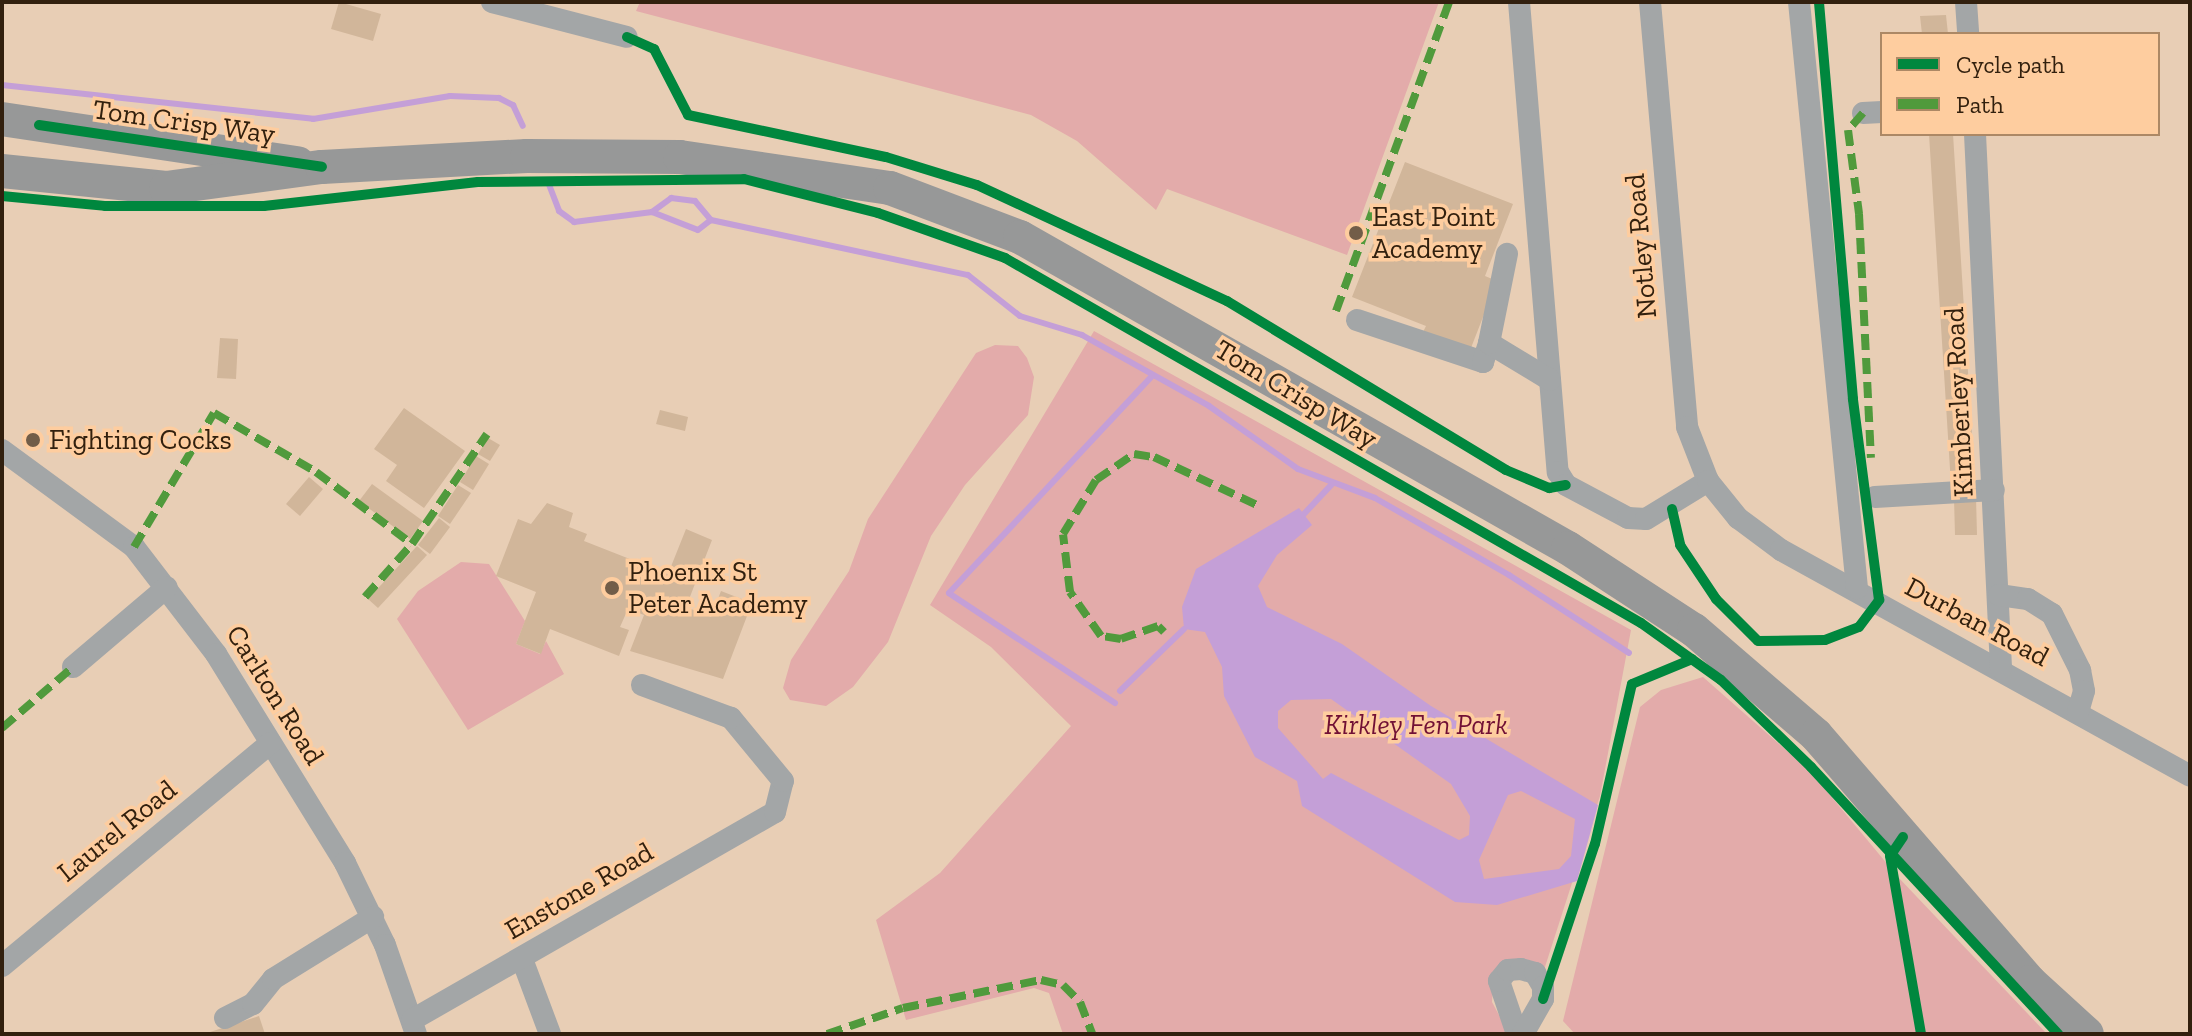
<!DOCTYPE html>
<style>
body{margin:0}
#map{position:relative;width:2192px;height:1036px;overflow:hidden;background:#e8ceb5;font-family:"Zilla Slab",serif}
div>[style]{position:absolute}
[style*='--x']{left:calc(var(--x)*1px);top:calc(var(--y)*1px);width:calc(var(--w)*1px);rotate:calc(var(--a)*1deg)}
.green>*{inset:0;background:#e3abaa}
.water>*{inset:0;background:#c49fd7}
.stream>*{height:6px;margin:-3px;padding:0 3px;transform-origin:3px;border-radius:3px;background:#c49fd7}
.building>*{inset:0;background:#d1b69a}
.minor>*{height:22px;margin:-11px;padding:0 11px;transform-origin:11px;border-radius:11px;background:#a3a6a7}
.highway>*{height:34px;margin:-17px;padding:0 17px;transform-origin:17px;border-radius:17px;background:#979898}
.quiet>*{height:8px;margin-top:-4px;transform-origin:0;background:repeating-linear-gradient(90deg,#509a3c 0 16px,transparent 0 24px)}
.cycleway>*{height:10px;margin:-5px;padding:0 5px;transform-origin:5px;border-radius:5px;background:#00873e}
.dots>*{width:22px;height:22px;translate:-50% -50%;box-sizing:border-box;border:4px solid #fecd9f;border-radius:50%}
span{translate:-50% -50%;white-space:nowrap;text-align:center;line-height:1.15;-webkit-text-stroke:7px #fecd9f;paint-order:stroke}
.street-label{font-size:28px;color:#32200e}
.poi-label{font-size:28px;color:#32200e}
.left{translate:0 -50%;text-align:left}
.park-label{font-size:28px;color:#711035;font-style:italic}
.frame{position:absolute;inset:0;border:4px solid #32200e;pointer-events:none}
.legend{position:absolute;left:1880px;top:32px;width:280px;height:104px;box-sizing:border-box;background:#fecd9f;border:2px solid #ac8865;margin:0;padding:10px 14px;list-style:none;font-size:24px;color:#32200e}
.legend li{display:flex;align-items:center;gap:16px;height:40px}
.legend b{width:40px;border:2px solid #ac8865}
</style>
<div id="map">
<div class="green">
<i style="clip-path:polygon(640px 2px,1439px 2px,1347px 255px,1167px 189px,1156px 210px,1077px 141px,1031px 115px,636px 11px)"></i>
<i style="clip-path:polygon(1094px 331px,1631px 630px,1600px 796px,1544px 970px,1526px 959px,1505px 962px,1494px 975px,1492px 1002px,1509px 1034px,1063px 1034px,1049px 993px,1034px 988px,906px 1020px,876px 920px,940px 873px,1071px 726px,991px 647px,930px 605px)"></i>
<i style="clip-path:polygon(995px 345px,1018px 346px,1027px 358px,1034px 377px,1028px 415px,965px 485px,931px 536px,888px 642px,853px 687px,826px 706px,790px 700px,783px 688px,791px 660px,849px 571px,868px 519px,976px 353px)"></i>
<i style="clip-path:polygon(461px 562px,489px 564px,525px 621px,516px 644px,540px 654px,546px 641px,564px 674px,468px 730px,397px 619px,418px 591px)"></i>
<i style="clip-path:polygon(1703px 677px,1810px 771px,1898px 877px,2047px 1034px,1575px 1034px,1563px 1021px,1640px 707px,1661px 690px)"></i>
</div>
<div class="water">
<i style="clip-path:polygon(evenodd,1299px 508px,1312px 525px,1277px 555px,1258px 586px,1267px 607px,1342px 644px,1431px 706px,1598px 805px,1577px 881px,1497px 905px,1455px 902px,1302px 806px,1297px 781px,1255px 757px,1224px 696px,1222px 667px,1205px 632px,1184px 629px,1182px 607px,1196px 569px,1299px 508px,1331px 699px,1451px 784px,1470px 816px,1469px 835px,1459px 840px,1331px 773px,1323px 779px,1278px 728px,1278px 711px,1291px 700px,1331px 699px,1299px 508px,1521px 791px,1575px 819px,1571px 856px,1559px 869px,1484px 879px,1479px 860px,1508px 795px,1521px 791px)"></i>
</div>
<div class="stream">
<i style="--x:2;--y:85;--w:313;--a:6.2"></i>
<i style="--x:313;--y:119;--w:139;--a:-9.5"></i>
<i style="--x:450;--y:96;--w:49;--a:2.3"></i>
<i style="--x:499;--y:98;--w:16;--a:27"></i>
<i style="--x:513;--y:105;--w:23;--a:65"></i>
<i style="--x:548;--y:182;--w:31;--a:69"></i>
<i style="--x:559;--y:211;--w:19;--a:36"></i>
<i style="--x:574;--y:222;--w:79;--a:-7.3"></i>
<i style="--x:652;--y:212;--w:49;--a:21.4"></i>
<i style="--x:698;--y:230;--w:16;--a:-38"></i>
<i style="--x:711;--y:220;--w:263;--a:12.1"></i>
<i style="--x:968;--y:275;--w:66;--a:38.3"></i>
<i style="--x:1020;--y:316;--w:65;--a:17"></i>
<i style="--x:1082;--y:335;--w:145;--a:29.2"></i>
<i style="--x:1209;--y:406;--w:109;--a:35.3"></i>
<i style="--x:1298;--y:469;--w:82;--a:20.6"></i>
<i style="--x:1375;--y:498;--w:155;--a:29.9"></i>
<i style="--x:1509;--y:575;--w:143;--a:33"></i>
<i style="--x:652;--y:212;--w:24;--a:-36"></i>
<i style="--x:671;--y:198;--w:24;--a:7"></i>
<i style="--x:695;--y:201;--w:25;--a:50"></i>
<i style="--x:1303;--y:515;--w:44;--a:-46.8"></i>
<i style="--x:1120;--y:691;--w:89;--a:-44.1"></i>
<i style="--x:1115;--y:703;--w:199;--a:-146.5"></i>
<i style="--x:949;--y:593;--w:297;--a:-46.9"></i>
</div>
<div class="building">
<i style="clip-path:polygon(339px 2px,381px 14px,373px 41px,331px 29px)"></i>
<i style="clip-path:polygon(1946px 15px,1948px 34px,1922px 34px,1920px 16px)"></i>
<i style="clip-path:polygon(1929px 134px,1953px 134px,1975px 483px,1951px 485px)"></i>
<i style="clip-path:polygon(1405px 162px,1513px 204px,1485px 276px,1497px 281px,1469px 353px,1422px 334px,1426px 326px,1352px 297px)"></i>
<i style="clip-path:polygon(220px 338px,238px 339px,236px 379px,217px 378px)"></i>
<i style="clip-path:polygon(404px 408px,465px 451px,424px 508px,386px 481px,397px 465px,374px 449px)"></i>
<i style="clip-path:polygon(660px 410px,688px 417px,685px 431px,656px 424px)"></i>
<i style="clip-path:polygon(488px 438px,500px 445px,490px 461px,478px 454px)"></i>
<i style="clip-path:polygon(476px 456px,489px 464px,473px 490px,460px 482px)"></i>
<i style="clip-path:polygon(309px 477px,323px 489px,300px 516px,286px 504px)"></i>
<i style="clip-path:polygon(372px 484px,423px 521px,410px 539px,359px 501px)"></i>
<i style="clip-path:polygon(458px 485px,471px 493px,450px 524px,438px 516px)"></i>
<i style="clip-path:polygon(1976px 497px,1977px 535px,1955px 535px,1954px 498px)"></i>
<i style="clip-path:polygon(547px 503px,573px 513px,569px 527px,587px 534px,584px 541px,668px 574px,686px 529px,712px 540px,686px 607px,711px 617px,721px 591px,752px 603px,723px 679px,630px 651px,644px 615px,628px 609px,620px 627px,629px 630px,619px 656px,550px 629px,541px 654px,516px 644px,536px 592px,496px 576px,518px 519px,531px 524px)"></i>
<i style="clip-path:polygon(439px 518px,450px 527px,430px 554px,418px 545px)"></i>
<i style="clip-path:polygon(417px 546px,427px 555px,378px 608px,368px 599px)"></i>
<i style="clip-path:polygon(259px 1016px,265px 1034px,207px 1034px,207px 1033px)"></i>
</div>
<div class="minor">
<i style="--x:492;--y:2;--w:139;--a:14.5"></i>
<i style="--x:1519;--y:2;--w:472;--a:85.3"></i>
<i style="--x:1558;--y:472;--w:15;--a:58"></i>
<i style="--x:1566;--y:485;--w:70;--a:28"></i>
<i style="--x:1628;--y:518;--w:18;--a:3"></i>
<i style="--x:1646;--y:519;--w:73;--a:-31.5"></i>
<i style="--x:1650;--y:2;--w:427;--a:85"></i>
<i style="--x:1687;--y:427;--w:58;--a:68.7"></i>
<i style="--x:1708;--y:481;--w:48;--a:51"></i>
<i style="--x:1738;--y:518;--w:54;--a:36.7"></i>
<i style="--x:1781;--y:550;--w:467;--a:28.9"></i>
<i style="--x:1799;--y:2;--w:589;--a:84.35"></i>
<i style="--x:1966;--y:2;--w:32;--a:86"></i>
<i style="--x:1863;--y:113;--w:19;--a:-3"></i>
<i style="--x:1975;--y:134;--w:535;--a:87.21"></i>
<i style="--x:1357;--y:320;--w:133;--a:18.4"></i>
<i style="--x:1483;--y:362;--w:20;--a:-72"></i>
<i style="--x:1489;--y:343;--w:71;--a:31.2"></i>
<i style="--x:1489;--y:343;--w:91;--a:-78.6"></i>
<i style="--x:2;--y:450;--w:164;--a:36.3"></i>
<i style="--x:134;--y:547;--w:135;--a:52.5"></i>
<i style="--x:216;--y:654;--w:246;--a:58.3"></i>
<i style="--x:345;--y:863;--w:91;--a:64"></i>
<i style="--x:385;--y:945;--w:94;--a:70.8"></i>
<i style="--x:1875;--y:497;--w:119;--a:-3.4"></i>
<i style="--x:1999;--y:595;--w:29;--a:8"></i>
<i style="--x:2028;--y:599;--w:28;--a:32"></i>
<i style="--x:2052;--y:614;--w:63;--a:63.4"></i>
<i style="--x:2080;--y:670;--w:21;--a:79"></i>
<i style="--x:2084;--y:691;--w:22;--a:106"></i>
<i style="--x:73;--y:667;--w:123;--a:-40.4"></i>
<i style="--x:522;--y:959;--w:80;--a:69.5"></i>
<i style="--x:2;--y:966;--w:349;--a:-39.7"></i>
<i style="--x:225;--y:1018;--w:31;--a:-27"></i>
<i style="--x:253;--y:1004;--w:32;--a:-51"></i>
<i style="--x:273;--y:979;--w:118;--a:-31.8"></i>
<i style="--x:412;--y:1020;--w:418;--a:-29.8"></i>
<i style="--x:775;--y:812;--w:32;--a:-76"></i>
<i style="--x:783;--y:781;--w:82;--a:-129.5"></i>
<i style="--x:731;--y:718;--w:95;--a:-159.7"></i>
<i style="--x:1517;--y:1034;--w:56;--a:-108.8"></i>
<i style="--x:1499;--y:981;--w:14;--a:-51"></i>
<i style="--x:1508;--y:970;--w:13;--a:-4"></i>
<i style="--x:1521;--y:969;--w:15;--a:16"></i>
<i style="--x:1535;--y:973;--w:16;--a:60"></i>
<i style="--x:1543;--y:987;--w:12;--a:90"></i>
<i style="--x:1543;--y:999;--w:40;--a:119.7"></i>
</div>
<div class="highway">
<i style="--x:2;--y:119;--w:299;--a:8.5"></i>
<i style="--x:2;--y:171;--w:165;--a:5.9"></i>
<i style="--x:166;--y:188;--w:157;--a:-7.7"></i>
<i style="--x:322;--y:167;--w:205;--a:-3.1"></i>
<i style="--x:527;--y:156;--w:153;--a:0.4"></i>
<i style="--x:680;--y:157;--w:212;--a:8.4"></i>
<i style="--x:890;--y:188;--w:139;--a:20.7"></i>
<i style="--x:1020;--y:237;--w:630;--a:29.58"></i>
<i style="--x:1568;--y:548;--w:150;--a:33.1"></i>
<i style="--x:1694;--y:630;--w:161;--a:40.7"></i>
<i style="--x:1816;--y:735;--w:327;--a:49.1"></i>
<i style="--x:2030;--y:982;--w:77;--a:42.4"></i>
</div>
<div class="quiet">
<i style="--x:1863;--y:113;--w:23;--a:131"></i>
<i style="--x:1848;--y:130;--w:85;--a:82.5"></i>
<i style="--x:1859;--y:214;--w:244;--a:87.2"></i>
<i style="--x:1336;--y:311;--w:329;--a:-69.9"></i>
<i style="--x:134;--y:547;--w:156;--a:-59.2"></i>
<i style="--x:214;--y:413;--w:118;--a:30"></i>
<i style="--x:316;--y:472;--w:120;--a:36.9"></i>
<i style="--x:412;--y:544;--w:133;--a:-55.7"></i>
<i style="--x:365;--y:597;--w:71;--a:-48.4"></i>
<i style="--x:1164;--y:632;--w:8;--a:-135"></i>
<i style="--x:1158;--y:626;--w:39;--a:161"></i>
<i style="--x:1121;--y:639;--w:20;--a:-171"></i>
<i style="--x:1101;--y:636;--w:54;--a:-125.2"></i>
<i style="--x:1070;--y:592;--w:58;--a:-96.9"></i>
<i style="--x:1063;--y:534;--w:63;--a:-58.6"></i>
<i style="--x:1096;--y:480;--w:46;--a:-34.4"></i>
<i style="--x:1134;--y:454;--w:20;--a:9"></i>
<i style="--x:1154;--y:457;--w:118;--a:25"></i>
<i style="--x:2;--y:728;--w:94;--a:-40.7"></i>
<i style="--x:827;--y:1034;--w:80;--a:-18.9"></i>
<i style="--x:903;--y:1008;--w:141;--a:-11.5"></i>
<i style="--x:1041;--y:980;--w:23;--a:13"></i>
<i style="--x:1063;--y:985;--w:24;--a:45"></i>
<i style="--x:1080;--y:1002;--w:34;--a:69"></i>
</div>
<div class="cycleway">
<i style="--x:627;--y:37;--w:30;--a:24"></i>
<i style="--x:654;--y:49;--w:74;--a:62.7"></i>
<i style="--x:688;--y:115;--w:202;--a:12"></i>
<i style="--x:886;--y:157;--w:95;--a:17.1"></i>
<i style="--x:977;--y:185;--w:276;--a:24.9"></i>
<i style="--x:1227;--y:301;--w:326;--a:31.2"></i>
<i style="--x:1506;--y:470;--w:47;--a:22.7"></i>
<i style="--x:1549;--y:488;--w:17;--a:-10"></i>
<i style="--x:39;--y:125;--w:286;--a:8.4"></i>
<i style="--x:2;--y:196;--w:103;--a:5.5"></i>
<i style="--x:105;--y:206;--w:159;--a:0"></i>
<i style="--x:264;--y:206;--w:215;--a:-6.4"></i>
<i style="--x:478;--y:182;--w:266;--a:-0.6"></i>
<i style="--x:744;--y:179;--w:138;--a:14.2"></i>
<i style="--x:878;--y:213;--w:135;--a:19.5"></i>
<i style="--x:1005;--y:258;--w:733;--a:29.85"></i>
<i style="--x:1641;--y:623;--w:98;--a:35.5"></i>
<i style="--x:1721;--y:680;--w:125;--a:44"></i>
<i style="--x:1811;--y:767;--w:364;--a:47.2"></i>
<i style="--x:1672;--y:509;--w:37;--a:77"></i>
<i style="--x:1680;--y:545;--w:65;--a:56.3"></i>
<i style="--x:1716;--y:599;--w:59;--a:45"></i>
<i style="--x:1758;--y:641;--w:67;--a:-0.9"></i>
<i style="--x:1825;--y:640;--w:36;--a:-21"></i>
<i style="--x:1859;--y:627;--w:34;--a:-53"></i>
<i style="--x:1879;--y:600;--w:203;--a:-97.4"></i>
<i style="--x:1853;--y:399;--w:398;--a:-94.9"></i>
<i style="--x:1903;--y:837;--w:23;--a:124"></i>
<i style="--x:1890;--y:856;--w:181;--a:80.1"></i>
<i style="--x:1543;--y:999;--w:163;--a:-71.5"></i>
<i style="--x:1595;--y:844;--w:164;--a:-77"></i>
<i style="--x:1632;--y:684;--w:65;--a:-22.6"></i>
</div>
<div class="dots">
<i style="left:1356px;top:233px;background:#725d48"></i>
<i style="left:33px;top:440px;background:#725d48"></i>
<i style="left:612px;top:588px;background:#725d48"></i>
</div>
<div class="street-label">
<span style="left:184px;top:122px;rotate:8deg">Tom Crisp Way</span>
<span style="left:1641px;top:246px;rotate:-95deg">Notley Road</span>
<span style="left:1296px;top:394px;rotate:31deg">Tom Crisp Way</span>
<span style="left:1959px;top:402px;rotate:-93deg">Kimberley Road</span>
<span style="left:1977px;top:622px;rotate:28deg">Durban Road</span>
<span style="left:275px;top:695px;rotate:58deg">Carlton Road</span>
<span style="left:117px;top:831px;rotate:-39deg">Laurel Road</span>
<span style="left:579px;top:891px;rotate:-30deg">Enstone Road</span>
</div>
<div class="poi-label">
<span class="left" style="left:1372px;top:233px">East Point<br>Academy</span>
<span class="left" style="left:49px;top:440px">Fighting Cocks</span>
<span class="left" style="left:628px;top:588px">Phoenix St<br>Peter Academy</span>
</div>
<div class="park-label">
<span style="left:1416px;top:725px">Kirkley Fen Park</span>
</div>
<div class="frame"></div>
<ul class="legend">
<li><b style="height:10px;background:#00873e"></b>Cycle path</li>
<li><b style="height:10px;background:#509a3c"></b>Path</li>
</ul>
</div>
